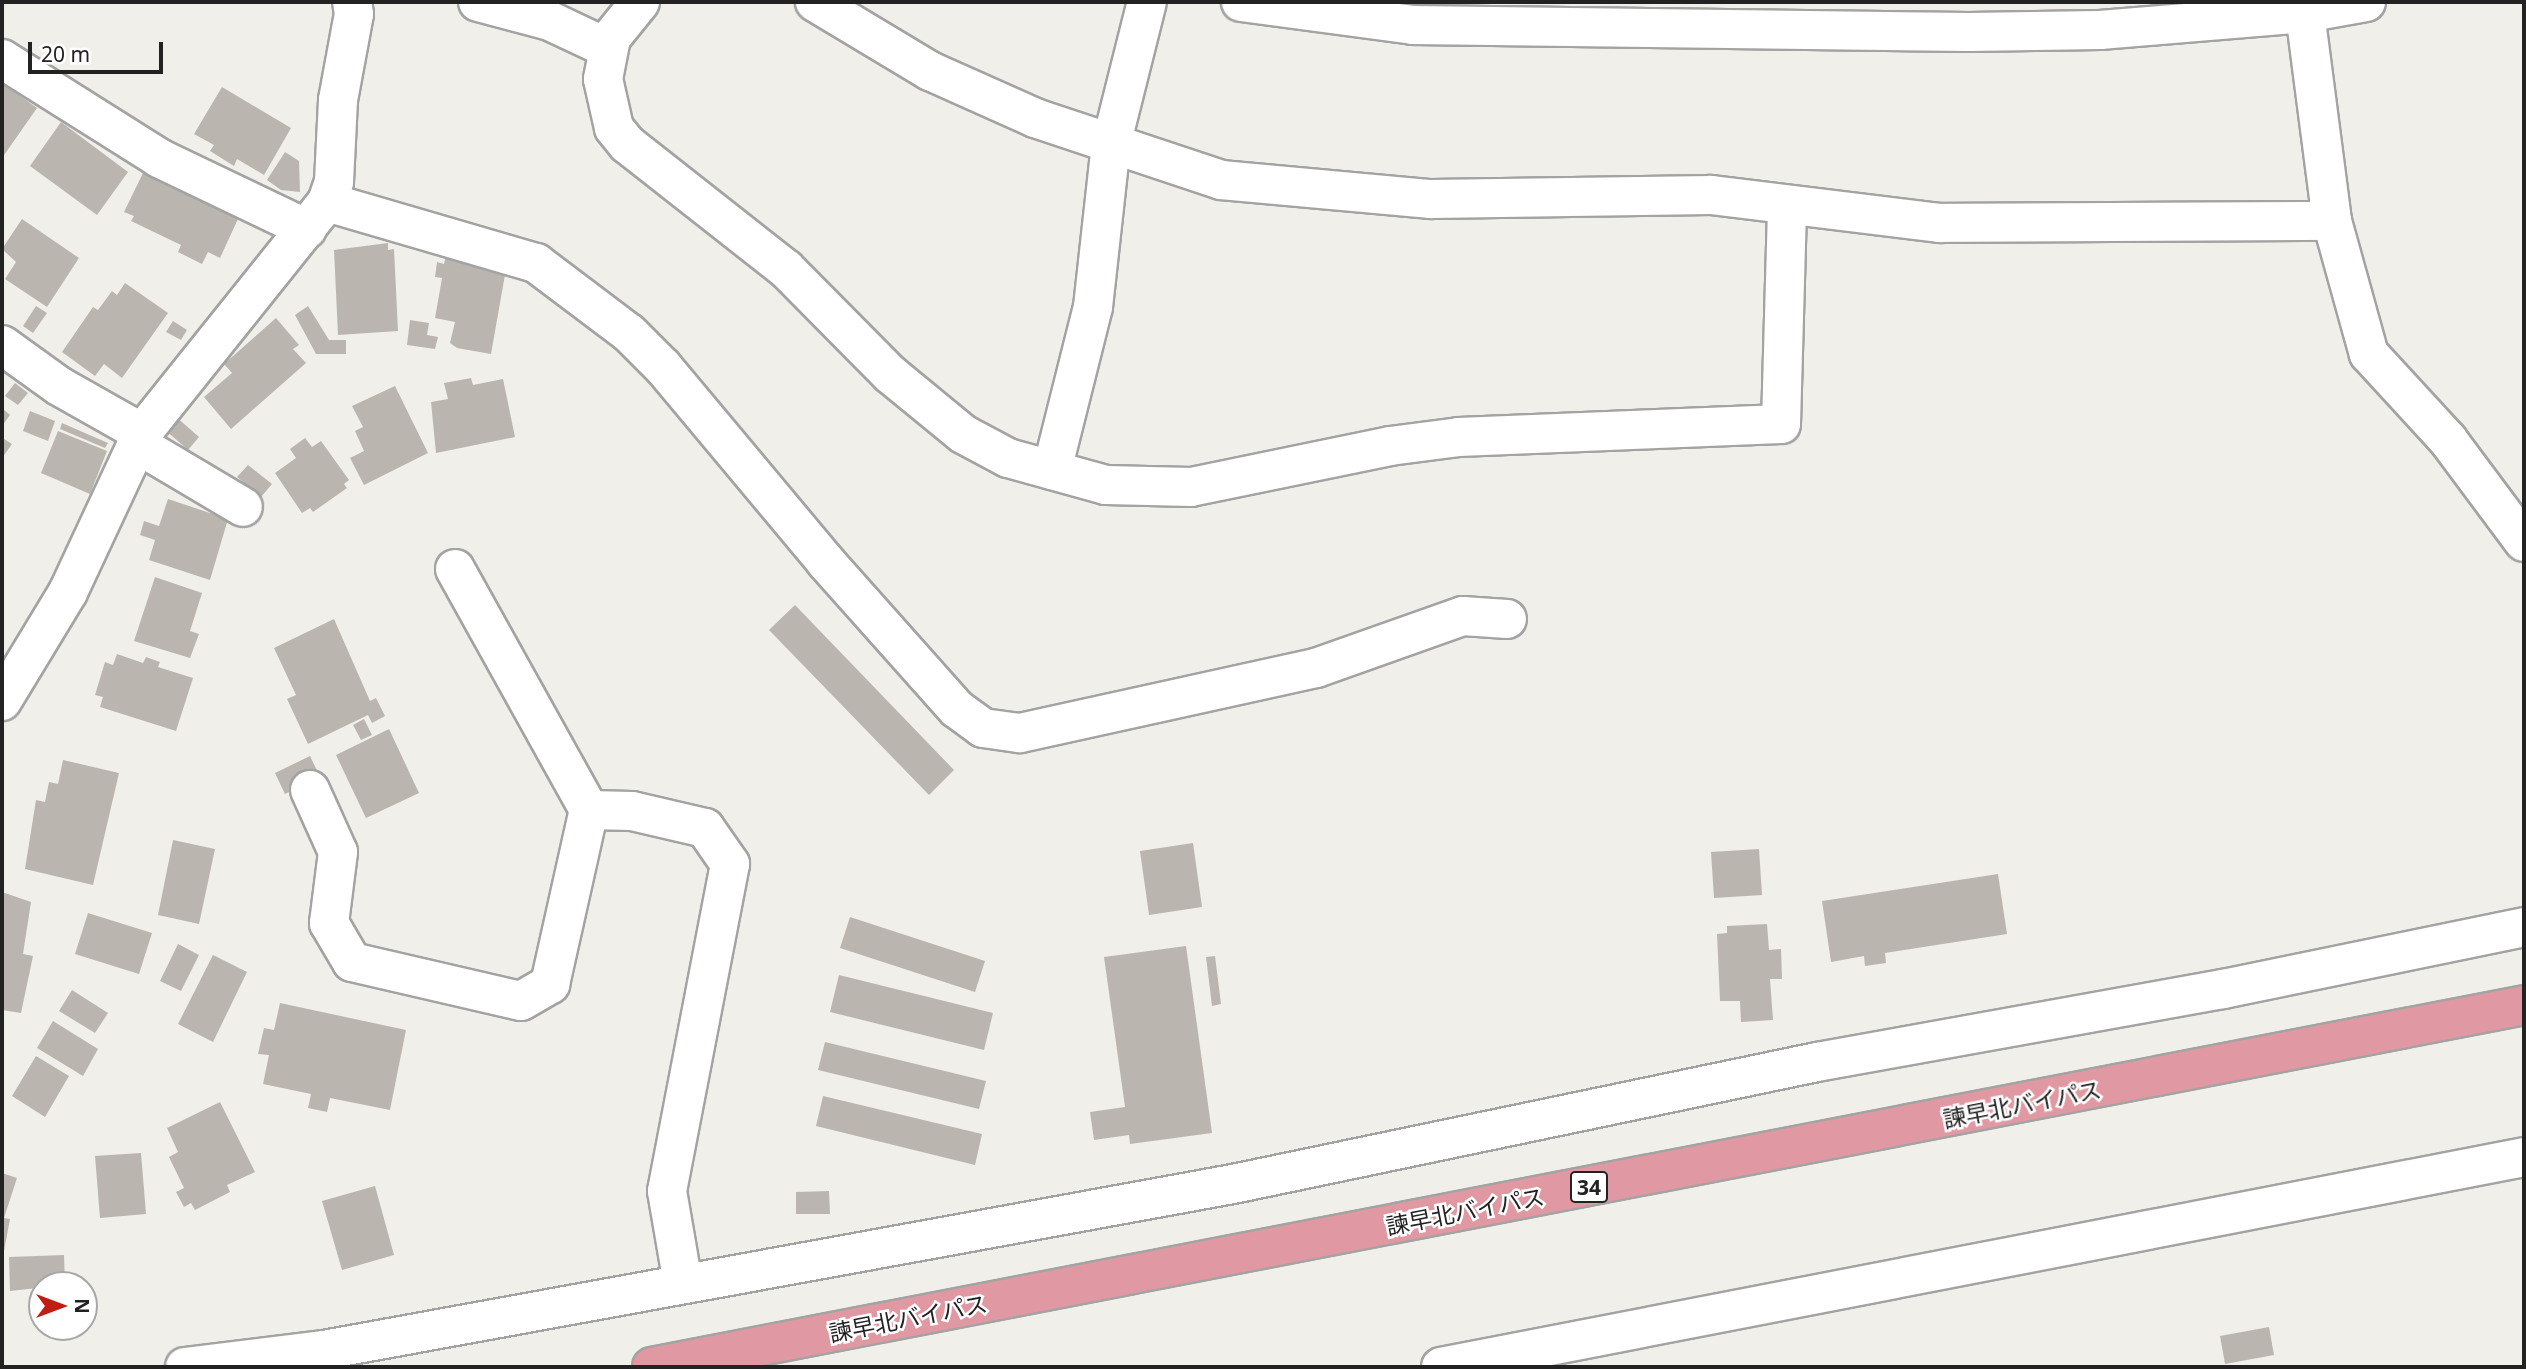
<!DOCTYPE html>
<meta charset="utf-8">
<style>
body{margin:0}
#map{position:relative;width:2526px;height:1369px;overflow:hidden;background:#f1efea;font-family:"Noto Sans","Noto Sans JP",sans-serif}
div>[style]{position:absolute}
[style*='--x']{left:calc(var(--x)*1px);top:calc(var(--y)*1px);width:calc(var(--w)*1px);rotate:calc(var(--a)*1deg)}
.building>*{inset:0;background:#bab5af}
.roads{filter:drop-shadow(2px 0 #a3a3a3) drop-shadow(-2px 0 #a3a3a3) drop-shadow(0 2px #a3a3a3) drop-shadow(0 -2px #a3a3a3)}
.minor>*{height:38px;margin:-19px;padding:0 19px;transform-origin:19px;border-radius:19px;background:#fff}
.highway>*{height:38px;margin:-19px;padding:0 19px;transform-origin:19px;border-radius:19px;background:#e099a2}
span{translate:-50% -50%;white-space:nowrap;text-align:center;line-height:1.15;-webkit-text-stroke:5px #fff;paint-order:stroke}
.shield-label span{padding:2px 5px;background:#fff;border:2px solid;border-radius:5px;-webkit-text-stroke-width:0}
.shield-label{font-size:21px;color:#222;font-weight:700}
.street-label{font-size:23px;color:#222}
.frame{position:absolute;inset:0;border:4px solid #222;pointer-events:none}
.north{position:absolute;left:28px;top:1271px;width:70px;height:70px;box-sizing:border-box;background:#fff;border:2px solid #a7a7a7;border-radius:50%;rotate:90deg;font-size:19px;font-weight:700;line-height:28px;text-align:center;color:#222}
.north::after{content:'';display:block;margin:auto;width:24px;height:32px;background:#c11e13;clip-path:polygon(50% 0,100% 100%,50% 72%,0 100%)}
.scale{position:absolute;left:28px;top:42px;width:135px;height:32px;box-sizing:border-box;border:4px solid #222;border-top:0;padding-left:9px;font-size:21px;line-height:24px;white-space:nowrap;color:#222;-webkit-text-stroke:5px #fff;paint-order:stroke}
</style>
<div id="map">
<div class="building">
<i style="clip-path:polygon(2px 83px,37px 108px,2px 158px)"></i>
<i style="clip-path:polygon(222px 87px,291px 128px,264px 175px,237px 159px,234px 166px,210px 151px,214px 145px,194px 134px)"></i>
<i style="clip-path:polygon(61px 122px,128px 172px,97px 215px,30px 166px)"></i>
<i style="clip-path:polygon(285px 152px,299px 161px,300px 192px,281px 190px,267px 180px)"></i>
<i style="clip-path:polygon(143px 173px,238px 219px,220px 258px,208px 252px,202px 264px,178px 252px,181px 245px,131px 221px,134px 216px,124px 212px)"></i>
<i style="clip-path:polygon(22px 219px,79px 258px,47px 307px,5px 279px,16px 262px,2px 249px)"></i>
<i style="clip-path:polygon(388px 243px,388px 250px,394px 249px,398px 331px,338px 335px,334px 250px)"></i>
<i style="clip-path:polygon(447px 250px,506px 269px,491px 354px,457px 348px,450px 343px,455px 322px,435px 318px,442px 278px,435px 277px,437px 262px,444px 264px)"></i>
<i style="clip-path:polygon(125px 283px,168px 313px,122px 378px,104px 364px,95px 376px,62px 352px,93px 307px,98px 310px,112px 291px,117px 295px)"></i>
<i style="clip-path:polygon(36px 306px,47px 313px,33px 333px,23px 326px)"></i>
<i style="clip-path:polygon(308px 306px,329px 340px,346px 340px,346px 354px,316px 354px,295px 315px)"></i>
<i style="clip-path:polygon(276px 318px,299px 345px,293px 349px,306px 363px,231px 429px,204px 397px,232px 373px,224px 364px)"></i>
<i style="clip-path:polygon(410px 320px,429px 323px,427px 335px,438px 337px,435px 349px,407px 345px)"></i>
<i style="clip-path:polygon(173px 321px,187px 330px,181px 340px,166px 332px)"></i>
<i style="clip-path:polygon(471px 378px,473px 385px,503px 379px,515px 437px,436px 453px,431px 402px,448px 399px,444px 383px)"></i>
<i style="clip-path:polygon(15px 383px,28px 393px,18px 405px,5px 396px)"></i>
<i style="clip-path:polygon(395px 386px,428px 453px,364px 485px,350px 458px,364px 451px,355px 431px,363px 427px,352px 406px)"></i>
<i style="clip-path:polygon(2px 408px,10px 415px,2px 426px)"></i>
<i style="clip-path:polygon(30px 411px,55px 421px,48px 441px,23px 431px)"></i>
<i style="clip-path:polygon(174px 415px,199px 437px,188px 450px,163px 428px)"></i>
<i style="clip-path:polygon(62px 423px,108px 443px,105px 448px,60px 429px)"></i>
<i style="clip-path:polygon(58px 431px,107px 451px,90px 494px,41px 473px)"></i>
<i style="clip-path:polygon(305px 438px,312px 447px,321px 441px,349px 480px,344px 484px,347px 488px,313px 512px,310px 508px,302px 513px,275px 473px,296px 458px,290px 449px)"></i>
<i style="clip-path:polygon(4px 439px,12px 444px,2px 458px,2px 442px)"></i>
<i style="clip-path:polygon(248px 465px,272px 484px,261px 497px,237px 477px)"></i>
<i style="clip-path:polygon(168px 499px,228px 519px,210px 580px,149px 560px,155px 540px,140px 535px,144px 521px,159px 526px)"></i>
<i style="clip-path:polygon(155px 577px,202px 593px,190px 631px,199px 634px,190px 658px,134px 641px)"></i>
<i style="clip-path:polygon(795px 605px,954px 770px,929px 795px,769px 630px)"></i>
<i style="clip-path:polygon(334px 619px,370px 701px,376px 698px,385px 716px,372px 723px,368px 715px,308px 744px,287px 699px,296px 695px,274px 648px)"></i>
<i style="clip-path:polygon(117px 654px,143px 663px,146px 657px,160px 662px,158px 667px,193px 678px,176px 731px,100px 707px,103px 697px,95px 695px,105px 662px,113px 665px)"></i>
<i style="clip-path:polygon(364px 719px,372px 735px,361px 740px,353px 725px)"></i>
<i style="clip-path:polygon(389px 729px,419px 793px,366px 818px,336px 755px)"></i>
<i style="clip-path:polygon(310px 756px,320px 777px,285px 794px,275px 773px)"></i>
<i style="clip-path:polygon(63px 760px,119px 773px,93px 885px,25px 869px,36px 800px,45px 802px,49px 782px,58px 784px)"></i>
<i style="clip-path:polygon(173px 840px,215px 849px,199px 924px,158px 915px)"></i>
<i style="clip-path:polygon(1193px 843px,1202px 907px,1149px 915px,1140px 851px)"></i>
<i style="clip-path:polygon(1759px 849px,1762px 895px,1714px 898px,1711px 852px)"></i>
<i style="clip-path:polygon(1998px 874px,2007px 934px,1885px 953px,1886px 963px,1865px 966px,1864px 956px,1831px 962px,1822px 901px)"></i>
<i style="clip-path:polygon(2px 892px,31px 902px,23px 954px,33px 956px,21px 1013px,2px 1010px)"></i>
<i style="clip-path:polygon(88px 913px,152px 933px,139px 974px,75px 954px)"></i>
<i style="clip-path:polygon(850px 917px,985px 961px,975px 992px,840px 948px)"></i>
<i style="clip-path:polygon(1767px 924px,1769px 950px,1781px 949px,1782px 979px,1770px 979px,1773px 1020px,1741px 1022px,1740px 1001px,1720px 1001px,1717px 934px,1727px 933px,1727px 926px)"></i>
<i style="clip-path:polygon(178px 944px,199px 955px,181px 991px,160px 981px)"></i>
<i style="clip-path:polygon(1186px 946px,1212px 1133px,1130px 1144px,1129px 1135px,1094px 1140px,1090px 1112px,1125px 1107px,1104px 957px)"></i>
<i style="clip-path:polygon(213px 955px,247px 972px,213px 1042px,178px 1024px)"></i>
<i style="clip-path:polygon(1215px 956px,1221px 1004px,1212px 1006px,1206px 957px)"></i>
<i style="clip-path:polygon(839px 975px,993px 1013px,984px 1050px,830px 1012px)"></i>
<i style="clip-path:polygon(72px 990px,108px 1013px,95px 1033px,59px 1011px)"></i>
<i style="clip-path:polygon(280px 1003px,406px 1030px,390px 1110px,330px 1098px,327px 1112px,308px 1108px,311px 1094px,263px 1084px,269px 1055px,258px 1054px,264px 1028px,274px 1030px)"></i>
<i style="clip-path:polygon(53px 1021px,98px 1049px,83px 1076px,37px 1048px)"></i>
<i style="clip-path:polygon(825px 1042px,986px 1081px,979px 1109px,818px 1070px)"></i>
<i style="clip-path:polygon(36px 1056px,69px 1076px,45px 1117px,12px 1096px)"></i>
<i style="clip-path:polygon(823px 1096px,982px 1134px,975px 1165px,816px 1126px)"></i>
<i style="clip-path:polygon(220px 1102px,255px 1172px,227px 1185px,230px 1192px,195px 1210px,191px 1203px,184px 1207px,176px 1192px,184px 1188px,169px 1157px,178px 1152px,167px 1128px)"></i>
<i style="clip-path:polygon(141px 1153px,146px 1214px,100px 1218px,95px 1156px)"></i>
<i style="clip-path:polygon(2px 1173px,17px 1178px,4px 1218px,10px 1219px,2px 1262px)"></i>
<i style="clip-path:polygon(375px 1186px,394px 1255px,342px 1270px,322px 1201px)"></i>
<i style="clip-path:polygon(829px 1191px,830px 1214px,796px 1214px,796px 1192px)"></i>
<i style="clip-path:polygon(64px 1255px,65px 1285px,10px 1291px,9px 1257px)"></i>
<i style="clip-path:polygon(2269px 1327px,2274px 1355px,2225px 1364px,2220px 1336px)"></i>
</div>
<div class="roads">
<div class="minor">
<i style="--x:478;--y:2;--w:74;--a:14.8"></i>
<i style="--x:550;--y:21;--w:63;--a:25.3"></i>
<i style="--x:640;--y:2;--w:46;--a:128.9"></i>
<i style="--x:611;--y:38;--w:42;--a:101"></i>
<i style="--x:603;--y:79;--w:50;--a:77.3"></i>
<i style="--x:614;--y:128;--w:21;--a:51"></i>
<i style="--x:627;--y:144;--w:202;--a:38.2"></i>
<i style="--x:786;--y:269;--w:148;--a:45.3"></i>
<i style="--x:890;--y:374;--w:94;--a:39.4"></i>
<i style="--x:963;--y:434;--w:51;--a:28.1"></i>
<i style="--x:1008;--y:458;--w:102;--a:15.4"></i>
<i style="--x:1106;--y:485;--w:85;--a:1.3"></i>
<i style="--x:1191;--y:487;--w:203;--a:-11.6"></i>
<i style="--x:1390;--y:446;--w:70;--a:-7.4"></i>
<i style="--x:1459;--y:437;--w:322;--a:-2.3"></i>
<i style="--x:1781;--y:424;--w:219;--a:-88.4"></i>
<i style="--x:815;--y:2;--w:134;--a:31"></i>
<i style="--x:930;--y:71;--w:115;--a:24.1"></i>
<i style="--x:1035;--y:118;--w:196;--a:18.4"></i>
<i style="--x:1221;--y:180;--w:211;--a:5.2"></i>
<i style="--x:1431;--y:199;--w:280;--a:-0.8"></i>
<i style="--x:1711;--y:195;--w:231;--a:7"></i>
<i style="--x:1940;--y:223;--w:392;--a:-0.3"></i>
<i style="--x:1241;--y:2;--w:174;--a:7.6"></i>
<i style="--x:1413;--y:25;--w:556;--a:0.72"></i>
<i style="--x:1969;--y:32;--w:131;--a:-0.9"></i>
<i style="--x:2100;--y:30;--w:206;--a:-4.7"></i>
<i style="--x:2305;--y:13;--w:210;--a:82.6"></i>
<i style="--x:2332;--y:221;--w:138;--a:74.5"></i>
<i style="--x:2369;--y:354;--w:117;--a:47.4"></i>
<i style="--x:2448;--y:440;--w:127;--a:53.3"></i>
<i style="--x:2305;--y:13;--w:62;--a:-10.2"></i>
<i style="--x:2;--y:59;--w:186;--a:32.2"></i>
<i style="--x:159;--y:158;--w:164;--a:25.6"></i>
<i style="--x:327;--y:202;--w:218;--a:16.3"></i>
<i style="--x:536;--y:263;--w:116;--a:37"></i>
<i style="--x:629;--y:333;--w:48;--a:45"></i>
<i style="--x:663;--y:367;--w:253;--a:50.1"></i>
<i style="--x:825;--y:561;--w:198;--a:48.3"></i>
<i style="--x:957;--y:709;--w:32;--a:36"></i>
<i style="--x:983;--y:728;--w:37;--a:8"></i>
<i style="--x:1020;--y:733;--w:303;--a:-12.4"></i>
<i style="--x:1316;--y:668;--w:156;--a:-19.5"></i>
<i style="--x:1463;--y:616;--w:44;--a:3.9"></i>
<i style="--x:2;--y:345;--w:70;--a:35.7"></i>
<i style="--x:59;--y:386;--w:95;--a:29.5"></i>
<i style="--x:137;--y:444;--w:123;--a:30.7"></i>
<i style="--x:1052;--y:470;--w:168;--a:-75.9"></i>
<i style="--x:1093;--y:307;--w:163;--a:-83.7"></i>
<i style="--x:1111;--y:145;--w:147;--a:-75.9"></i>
<i style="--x:455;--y:569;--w:276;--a:60.9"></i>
<i style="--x:589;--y:810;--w:43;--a:1.3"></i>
<i style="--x:632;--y:811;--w:75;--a:13.1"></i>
<i style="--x:705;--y:828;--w:44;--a:55.2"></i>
<i style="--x:730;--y:864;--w:333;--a:100.9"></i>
<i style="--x:667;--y:1191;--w:94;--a:80.2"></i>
<i style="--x:2;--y:701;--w:127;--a:-58.8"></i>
<i style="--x:68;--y:592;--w:175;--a:-65"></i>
<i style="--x:142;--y:433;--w:296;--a:-51.3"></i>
<i style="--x:327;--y:202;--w:21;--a:-71"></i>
<i style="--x:334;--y:182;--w:82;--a:-87.2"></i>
<i style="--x:338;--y:100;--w:87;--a:-79.5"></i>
<i style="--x:354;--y:14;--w:12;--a:-99"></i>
<i style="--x:310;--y:790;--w:68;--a:65.7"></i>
<i style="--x:338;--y:852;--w:72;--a:97.2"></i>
<i style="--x:329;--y:923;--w:45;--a:59.5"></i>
<i style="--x:352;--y:962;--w:173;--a:13"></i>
<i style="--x:521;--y:1001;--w:34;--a:-30"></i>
<i style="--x:550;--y:984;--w:178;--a:-77.4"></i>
<i style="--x:185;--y:1367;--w:140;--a:-7"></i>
<i style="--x:324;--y:1350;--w:924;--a:-10.35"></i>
<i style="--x:1233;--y:1184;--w:597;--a:-11.8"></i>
<i style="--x:1817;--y:1062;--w:413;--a:-10.2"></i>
<i style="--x:2223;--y:989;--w:307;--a:-11.6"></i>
<i style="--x:1441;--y:1367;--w:1103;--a:-10.97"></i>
</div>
<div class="highway">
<i style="--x:652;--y:1367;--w:1907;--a:-10.94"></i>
</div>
</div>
<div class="shield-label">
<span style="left:1589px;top:1187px">34</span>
</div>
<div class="street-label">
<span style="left:2022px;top:1104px;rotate:-11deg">諫早北バイパス</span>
<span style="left:1465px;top:1211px;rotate:-11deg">諫早北バイパス</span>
<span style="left:908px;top:1318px;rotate:-11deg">諫早北バイパス</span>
</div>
<div class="frame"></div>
<div class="north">N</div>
<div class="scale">20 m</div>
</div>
